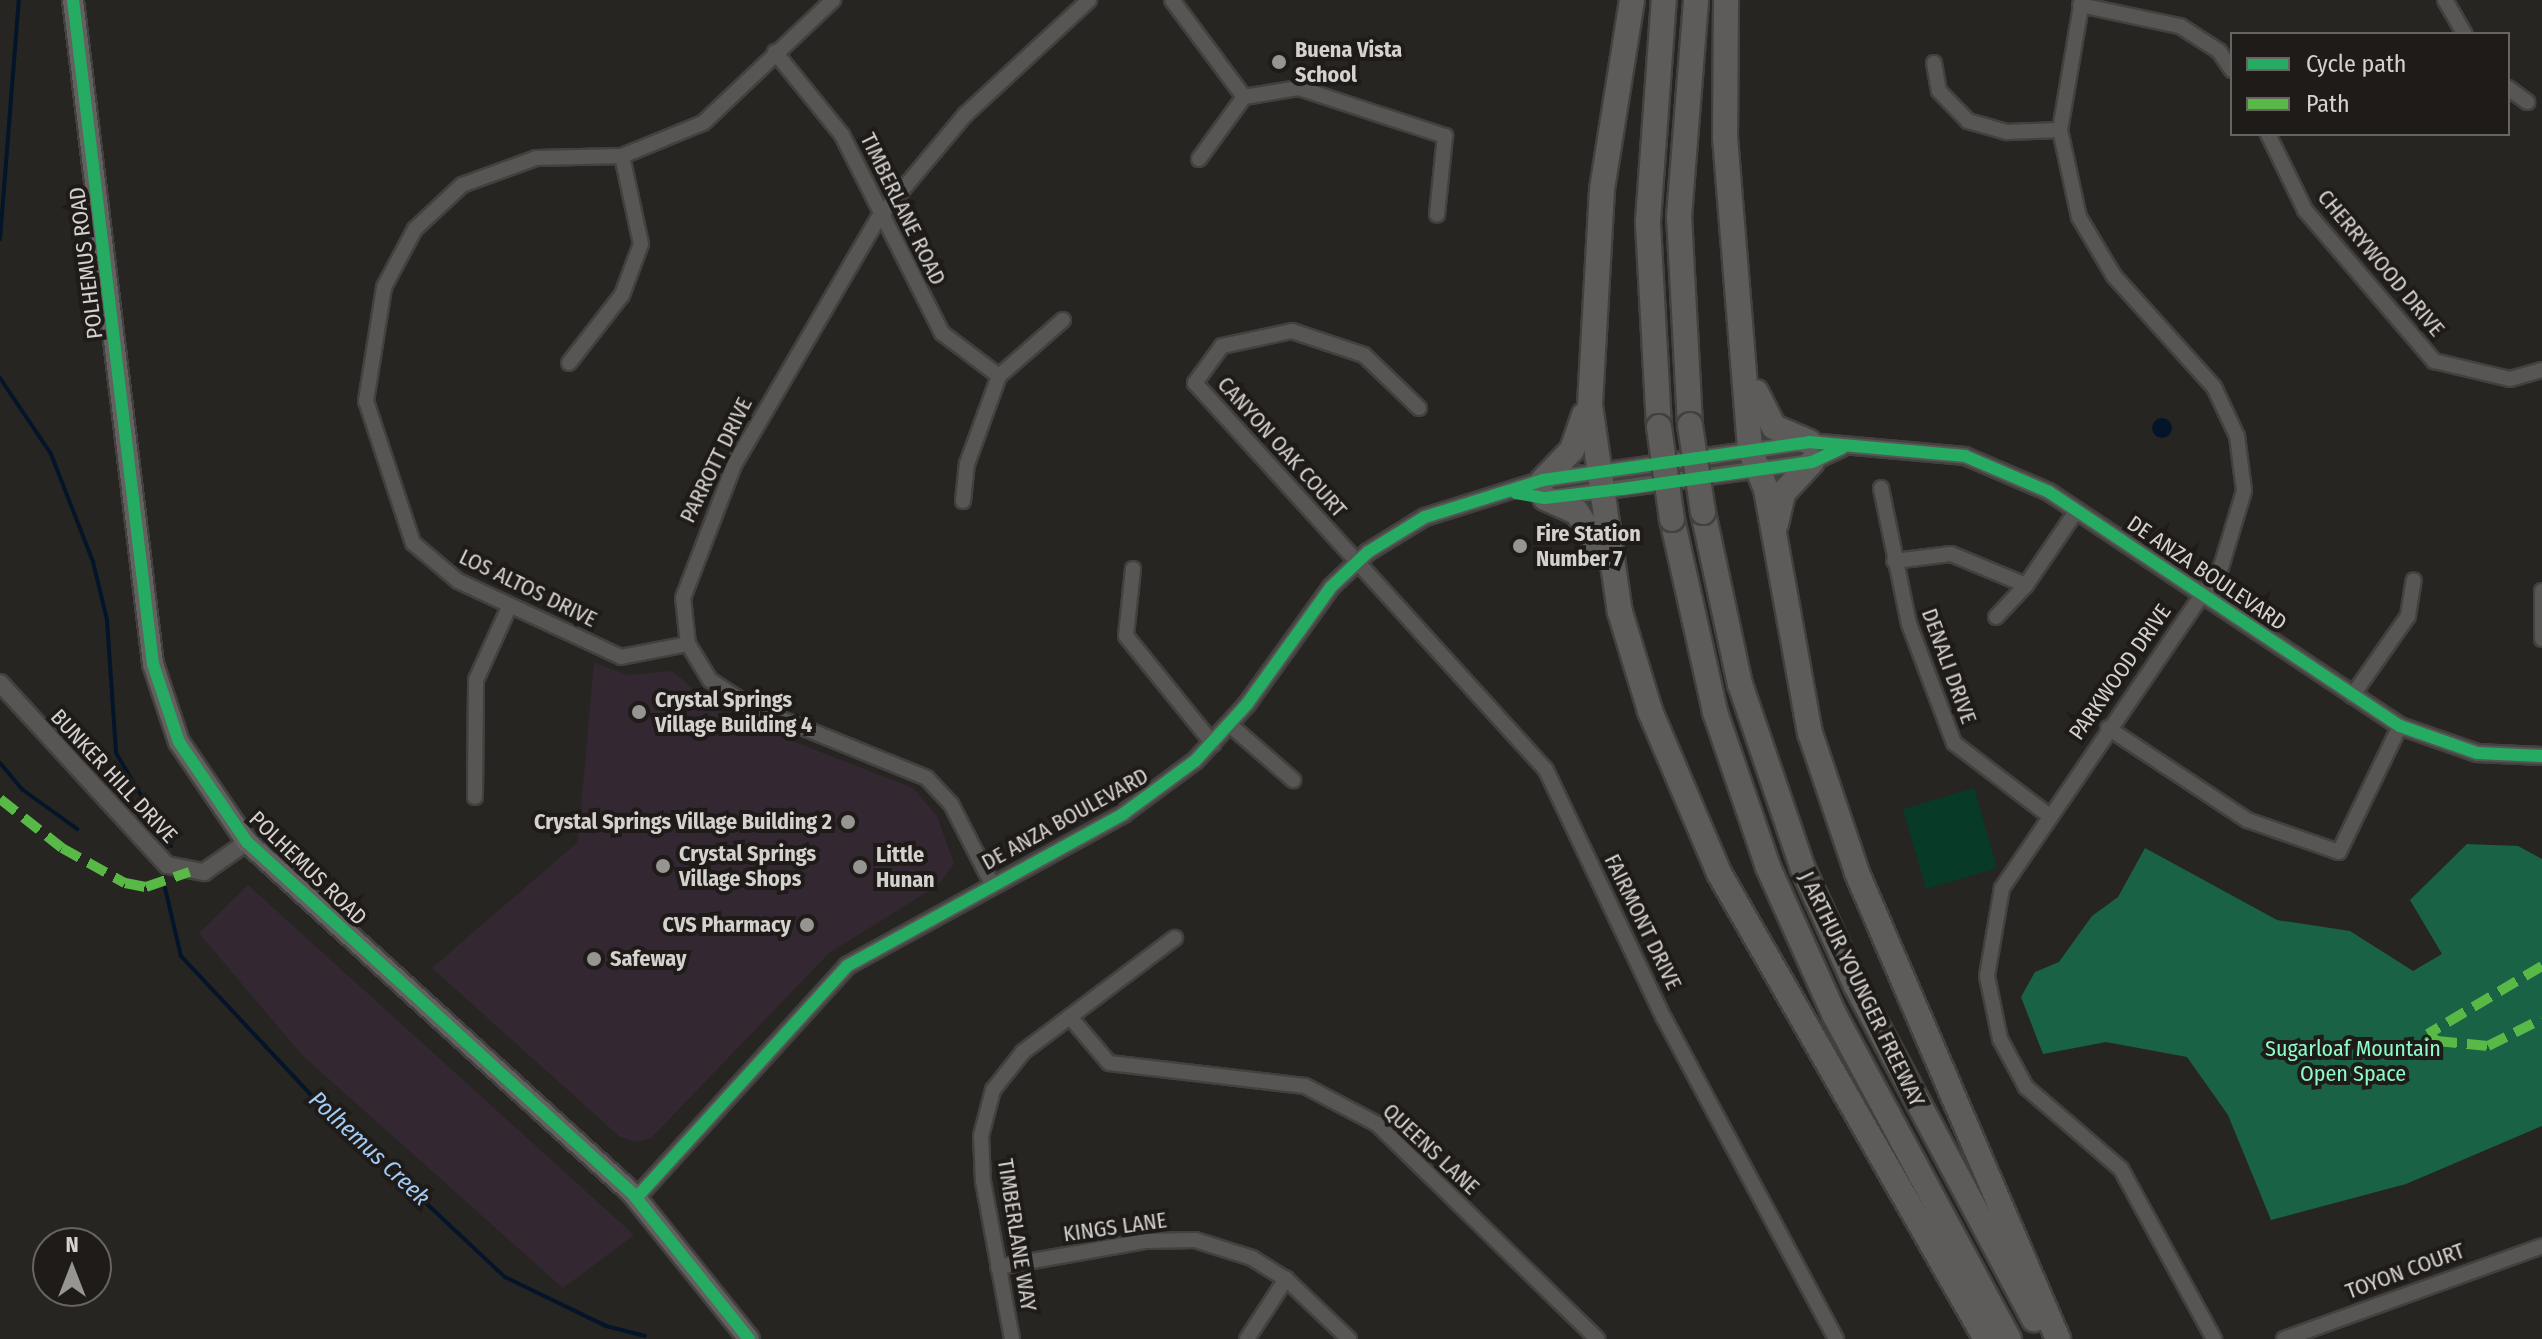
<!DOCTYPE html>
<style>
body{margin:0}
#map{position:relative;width:2542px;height:1339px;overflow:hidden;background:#272522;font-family:"Fira Sans Condensed",sans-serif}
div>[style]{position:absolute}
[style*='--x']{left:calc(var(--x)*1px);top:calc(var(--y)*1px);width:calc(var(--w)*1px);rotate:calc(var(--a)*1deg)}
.commercial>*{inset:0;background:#332832}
.green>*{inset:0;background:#073a27}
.forest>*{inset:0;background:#196245}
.water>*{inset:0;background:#041529}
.round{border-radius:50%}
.stream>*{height:4px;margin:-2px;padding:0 2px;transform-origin:2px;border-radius:2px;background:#041529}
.roads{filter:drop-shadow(2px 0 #42413f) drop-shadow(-2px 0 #42413f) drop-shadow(0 2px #42413f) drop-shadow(0 -2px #42413f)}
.minor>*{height:14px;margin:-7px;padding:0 7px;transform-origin:7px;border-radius:7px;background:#575655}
.tertiary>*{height:16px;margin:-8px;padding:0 8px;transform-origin:8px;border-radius:8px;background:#575655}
.secondary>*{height:20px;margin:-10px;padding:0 10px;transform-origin:10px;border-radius:10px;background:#626160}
.motorway>*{height:24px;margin:-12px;padding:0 12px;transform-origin:12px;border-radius:12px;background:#5e5c5a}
.bridges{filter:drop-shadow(2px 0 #42413f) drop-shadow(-2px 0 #42413f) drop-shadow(0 2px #42413f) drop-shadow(0 -2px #42413f)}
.motorway-bridge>*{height:24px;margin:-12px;padding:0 12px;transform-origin:12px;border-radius:12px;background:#5e5c5a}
.quiet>*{height:10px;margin-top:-5px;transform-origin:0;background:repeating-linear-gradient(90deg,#58b947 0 20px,transparent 0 30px)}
.cycleway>*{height:12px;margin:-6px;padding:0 6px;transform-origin:6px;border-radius:6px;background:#26ab63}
.dots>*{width:22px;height:22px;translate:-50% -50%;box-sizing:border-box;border:4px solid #1e1b18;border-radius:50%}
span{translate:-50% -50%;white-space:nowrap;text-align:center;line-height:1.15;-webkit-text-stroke:8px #1e1b18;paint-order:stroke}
.poi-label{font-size:22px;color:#d4d1cf;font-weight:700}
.left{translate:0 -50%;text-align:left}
.right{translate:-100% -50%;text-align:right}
.street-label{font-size:22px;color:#d4d1cf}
.park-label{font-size:22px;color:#8dfac7}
.water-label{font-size:24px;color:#a2ccf6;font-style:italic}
.legend{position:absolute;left:2230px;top:32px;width:280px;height:104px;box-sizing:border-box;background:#1e1b18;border:2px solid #676461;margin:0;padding:10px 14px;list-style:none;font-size:24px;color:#d4d1cf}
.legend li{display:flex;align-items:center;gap:16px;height:40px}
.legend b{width:40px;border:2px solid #676461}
.north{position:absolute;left:32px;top:1227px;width:80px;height:80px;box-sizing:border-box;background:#1e1b18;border:2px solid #676461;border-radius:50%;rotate:0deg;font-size:22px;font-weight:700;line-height:32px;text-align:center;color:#d4d1cf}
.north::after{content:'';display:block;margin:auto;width:28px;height:36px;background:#979592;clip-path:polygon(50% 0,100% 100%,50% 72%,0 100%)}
</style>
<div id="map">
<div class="commercial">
<i style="clip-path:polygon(594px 663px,628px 675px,672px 671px,725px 715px,913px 788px,937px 816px,954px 864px,938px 885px,829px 953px,651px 1138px,636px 1142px,619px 1136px,432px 968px,578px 842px)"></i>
<i style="clip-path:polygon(248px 885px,634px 1235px,563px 1288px,302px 1055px,199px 933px)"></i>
</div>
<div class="green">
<i style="clip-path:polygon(1974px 788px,1997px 868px,1926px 889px,1903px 809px)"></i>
</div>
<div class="forest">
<i style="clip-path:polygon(2467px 844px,2518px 846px,2542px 859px,2542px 1126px,2406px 1184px,2271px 1220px,2228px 1115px,2187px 1057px,2106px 1042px,2043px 1054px,2021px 997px,2035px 972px,2059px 962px,2092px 916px,2118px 897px,2145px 848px,2277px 920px,2350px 931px,2413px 971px,2442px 954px,2410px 900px)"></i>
</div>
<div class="water">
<i class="round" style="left:2152px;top:418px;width:20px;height:20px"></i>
</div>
<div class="stream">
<i style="--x:0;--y:239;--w:240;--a:-85.5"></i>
<i style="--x:0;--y:378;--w:92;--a:56.1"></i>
<i style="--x:51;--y:454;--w:116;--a:68.7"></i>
<i style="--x:93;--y:562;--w:60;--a:76.4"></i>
<i style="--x:107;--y:620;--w:133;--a:86.1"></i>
<i style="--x:116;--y:753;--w:108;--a:59.4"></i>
<i style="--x:0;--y:763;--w:35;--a:50"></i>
<i style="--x:23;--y:790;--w:67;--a:35.8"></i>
<i style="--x:165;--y:888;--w:70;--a:76.8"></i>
<i style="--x:181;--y:956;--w:192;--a:46.9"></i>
<i style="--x:312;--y:1096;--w:265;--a:43.2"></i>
<i style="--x:505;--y:1277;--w:112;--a:25.9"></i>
<i style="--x:606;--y:1326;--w:40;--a:14.4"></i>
</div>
<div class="roads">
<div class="minor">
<i style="--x:1172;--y:0;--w:121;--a:53.4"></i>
<i style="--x:2082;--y:0;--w:132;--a:99.6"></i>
<i style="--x:2060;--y:130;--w:89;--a:77.7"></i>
<i style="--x:2079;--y:217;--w:69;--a:59.3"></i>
<i style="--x:2114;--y:276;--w:149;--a:48"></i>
<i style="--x:2214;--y:387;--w:54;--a:64.9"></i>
<i style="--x:2237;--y:436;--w:55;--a:82.7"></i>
<i style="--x:2244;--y:491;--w:79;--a:106.8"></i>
<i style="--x:2221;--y:567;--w:389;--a:124.3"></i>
<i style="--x:2002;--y:888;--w:89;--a:99.7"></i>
<i style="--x:1987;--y:976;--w:64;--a:78.3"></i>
<i style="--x:2000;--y:1039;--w:55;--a:61.6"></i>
<i style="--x:2026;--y:1087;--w:125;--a:40.8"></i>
<i style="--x:2121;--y:1169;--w:194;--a:61.3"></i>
<i style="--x:2445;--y:0;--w:39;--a:60"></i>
<i style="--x:2080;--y:5;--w:102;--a:11.9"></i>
<i style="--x:2180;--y:26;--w:46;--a:32.7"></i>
<i style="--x:2219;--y:51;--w:23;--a:56"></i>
<i style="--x:775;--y:52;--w:107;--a:51.1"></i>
<i style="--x:842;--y:135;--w:222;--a:63.2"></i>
<i style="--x:942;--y:333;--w:71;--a:37"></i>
<i style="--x:1934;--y:63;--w:28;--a:80"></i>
<i style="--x:1939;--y:91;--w:42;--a:46"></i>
<i style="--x:1968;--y:121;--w:41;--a:15.8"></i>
<i style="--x:2007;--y:132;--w:53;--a:-2.2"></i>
<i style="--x:2508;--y:88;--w:24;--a:36"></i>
<i style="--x:2268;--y:134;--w:85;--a:64"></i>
<i style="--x:2305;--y:210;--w:199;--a:49.5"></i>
<i style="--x:2434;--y:361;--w:78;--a:13.3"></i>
<i style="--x:2510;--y:379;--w:33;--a:-16"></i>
<i style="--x:1199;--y:159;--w:77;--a:-54"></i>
<i style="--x:1244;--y:97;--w:56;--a:-9.3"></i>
<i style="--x:1299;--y:88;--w:154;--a:18.2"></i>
<i style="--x:1445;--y:136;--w:79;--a:95.8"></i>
<i style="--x:569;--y:363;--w:86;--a:-52.1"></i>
<i style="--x:622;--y:295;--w:54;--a:-69.6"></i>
<i style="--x:641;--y:244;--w:90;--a:-102.2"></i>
<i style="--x:1419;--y:408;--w:76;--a:-136.1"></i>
<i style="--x:1364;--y:355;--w:76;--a:-161.6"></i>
<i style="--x:1292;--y:331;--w:72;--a:167.9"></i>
<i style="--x:1222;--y:346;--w:46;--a:126.1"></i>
<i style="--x:1195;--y:383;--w:522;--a:47.79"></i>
<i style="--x:1546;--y:770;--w:275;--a:64.6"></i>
<i style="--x:1664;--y:1018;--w:364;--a:61.8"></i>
<i style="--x:1881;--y:488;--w:139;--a:78.4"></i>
<i style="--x:1909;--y:624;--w:127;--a:69.3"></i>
<i style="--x:1954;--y:743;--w:117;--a:37.4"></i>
<i style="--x:963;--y:501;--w:37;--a:-84"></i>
<i style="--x:967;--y:464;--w:94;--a:-70"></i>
<i style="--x:999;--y:376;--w:85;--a:-41.2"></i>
<i style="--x:1894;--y:561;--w:57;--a:-7"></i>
<i style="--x:1951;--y:554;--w:81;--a:22.5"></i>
<i style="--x:2026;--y:585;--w:91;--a:-55.8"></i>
<i style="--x:1133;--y:569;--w:67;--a:96"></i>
<i style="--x:1126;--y:636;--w:139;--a:51.1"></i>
<i style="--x:2542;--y:591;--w:48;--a:90"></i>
<i style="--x:1996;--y:617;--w:44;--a:-46.8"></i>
<i style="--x:688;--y:644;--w:68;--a:169"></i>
<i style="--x:621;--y:657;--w:180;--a:-155"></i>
<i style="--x:458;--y:581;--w:59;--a:-139.8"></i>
<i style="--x:413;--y:543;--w:150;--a:-108.3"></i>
<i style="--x:366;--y:401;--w:115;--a:-81"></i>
<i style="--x:384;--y:287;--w:66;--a:-61.9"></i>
<i style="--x:415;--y:229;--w:64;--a:-43.1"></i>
<i style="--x:462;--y:185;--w:79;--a:-20"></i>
<i style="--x:536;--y:158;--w:86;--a:-1.3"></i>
<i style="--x:622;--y:156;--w:87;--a:-22.2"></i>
<i style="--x:703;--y:123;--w:179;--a:-43.4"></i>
<i style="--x:2352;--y:696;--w:98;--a:-55"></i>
<i style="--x:2408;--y:616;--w:36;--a:-81"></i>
<i style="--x:1230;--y:725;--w:84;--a:41.1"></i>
<i style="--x:2108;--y:728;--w:167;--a:33.5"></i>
<i style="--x:2247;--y:820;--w:97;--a:19.2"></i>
<i style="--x:2339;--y:852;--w:140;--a:-64.2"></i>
<i style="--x:475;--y:797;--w:117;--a:-89.5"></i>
<i style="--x:476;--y:680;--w:82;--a:-65.6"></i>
<i style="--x:992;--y:884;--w:90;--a:-117.1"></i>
<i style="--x:951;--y:804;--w:35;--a:-133"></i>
<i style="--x:927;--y:778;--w:191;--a:-157.9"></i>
<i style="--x:750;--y:706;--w:48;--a:-147"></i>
<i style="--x:710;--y:680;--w:42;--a:-121.4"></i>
<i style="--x:688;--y:644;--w:46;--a:-96.2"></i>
<i style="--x:683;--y:598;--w:142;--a:-69"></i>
<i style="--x:734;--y:465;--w:285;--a:-59.7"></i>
<i style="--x:878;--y:219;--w:136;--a:-50.1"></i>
<i style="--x:965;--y:115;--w:169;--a:-42.8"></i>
<i style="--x:1070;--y:1017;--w:60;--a:49.7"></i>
<i style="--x:1109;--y:1063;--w:197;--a:6.7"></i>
<i style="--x:1305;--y:1086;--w:81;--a:27.8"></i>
<i style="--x:1377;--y:1124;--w:308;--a:44.3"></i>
<i style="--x:998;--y:1267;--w:149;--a:-10"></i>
<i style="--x:1145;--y:1241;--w:50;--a:-1.1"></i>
<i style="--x:1195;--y:1240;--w:60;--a:17.5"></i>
<i style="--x:1252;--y:1258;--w:40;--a:32"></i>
<i style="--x:1286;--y:1279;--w:87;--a:43.6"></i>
<i style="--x:1012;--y:1339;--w:161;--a:-100.4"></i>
<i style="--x:983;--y:1181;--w:45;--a:-92.5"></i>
<i style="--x:981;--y:1136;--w:48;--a:-75.4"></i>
<i style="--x:993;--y:1090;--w:48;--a:-51.7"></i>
<i style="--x:1023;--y:1052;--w:190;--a:-36.9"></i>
<i style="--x:1247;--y:1339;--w:72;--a:-57"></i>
<i style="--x:2284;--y:1339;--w:274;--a:-19.8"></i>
</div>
<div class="tertiary">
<i style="--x:1549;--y:498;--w:265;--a:-7.8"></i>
<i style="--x:1812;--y:462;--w:33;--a:-25"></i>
<i style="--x:0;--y:683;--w:247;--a:47.5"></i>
<i style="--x:167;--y:865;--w:38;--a:11"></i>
<i style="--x:204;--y:872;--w:52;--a:-34.9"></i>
<i style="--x:637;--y:1197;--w:312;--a:-47.7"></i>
<i style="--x:847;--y:966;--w:315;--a:-28.8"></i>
<i style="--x:1123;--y:814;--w:89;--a:-36.4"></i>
<i style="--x:1195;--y:761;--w:77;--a:-47.6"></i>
<i style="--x:1247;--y:704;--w:144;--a:-54.3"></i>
<i style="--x:1331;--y:587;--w:51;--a:-43.4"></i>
<i style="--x:1368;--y:552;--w:67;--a:-31.6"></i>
<i style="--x:1425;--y:517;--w:124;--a:-17.4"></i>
<i style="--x:1543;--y:480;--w:269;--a:-8.1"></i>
<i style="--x:1809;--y:442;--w:157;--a:5.1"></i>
<i style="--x:1965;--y:456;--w:91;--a:23.2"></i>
<i style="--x:2049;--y:492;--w:422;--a:33.7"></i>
<i style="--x:2400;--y:726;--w:82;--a:19.3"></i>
<i style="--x:2477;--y:753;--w:65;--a:2.6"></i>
</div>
<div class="secondary">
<i style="--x:73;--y:0;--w:669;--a:83.13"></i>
<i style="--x:153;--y:664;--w:82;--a:71.6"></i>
<i style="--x:179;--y:742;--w:121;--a:55.8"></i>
<i style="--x:247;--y:842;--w:521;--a:42.36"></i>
<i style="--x:632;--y:1193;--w:187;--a:51.3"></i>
</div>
<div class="motorway">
<i style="--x:1632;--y:0;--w:192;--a:99"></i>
<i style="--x:1602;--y:190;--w:215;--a:93.2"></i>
<i style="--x:1590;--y:405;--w:209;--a:81.8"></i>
<i style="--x:1620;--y:612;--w:103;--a:73.1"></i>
<i style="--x:1650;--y:711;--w:176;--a:66.9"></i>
<i style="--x:1719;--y:873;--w:537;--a:60.19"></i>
<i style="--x:1726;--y:0;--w:137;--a:90.4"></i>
<i style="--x:1725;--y:137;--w:314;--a:85.4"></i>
<i style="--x:1750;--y:450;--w:42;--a:67.7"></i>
<i style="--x:1766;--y:489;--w:248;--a:79.8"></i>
<i style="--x:1810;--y:733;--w:148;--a:71.4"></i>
<i style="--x:1857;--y:873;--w:508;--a:66.67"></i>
<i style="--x:1756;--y:392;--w:39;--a:63"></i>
<i style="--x:1774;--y:427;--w:38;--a:23"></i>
<i style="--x:1690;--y:425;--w:208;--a:-93"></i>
<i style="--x:1679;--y:217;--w:218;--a:-85.5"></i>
<i style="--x:1659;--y:427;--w:206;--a:-93.1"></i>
<i style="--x:1648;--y:221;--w:222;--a:-85.9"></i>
<i style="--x:1543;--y:480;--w:42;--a:-46"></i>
<i style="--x:1572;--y:450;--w:37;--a:-71"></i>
<i style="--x:1545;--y:498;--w:35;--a:24"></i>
<i style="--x:1577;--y:512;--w:46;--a:58.4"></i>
<i style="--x:1703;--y:512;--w:176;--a:77.9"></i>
<i style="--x:1740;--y:684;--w:195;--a:71.2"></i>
<i style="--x:1803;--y:869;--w:128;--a:65.6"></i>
<i style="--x:1856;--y:986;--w:378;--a:61.9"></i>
<i style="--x:1672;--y:519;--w:198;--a:77.4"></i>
<i style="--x:1715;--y:712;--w:164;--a:71.1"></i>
<i style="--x:1768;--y:867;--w:163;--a:65.8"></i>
<i style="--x:1835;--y:1016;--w:367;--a:61.7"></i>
<i style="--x:1776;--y:524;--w:32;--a:-77"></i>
<i style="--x:1783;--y:493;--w:42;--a:-46.9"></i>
</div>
</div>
<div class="bridges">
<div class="motorway-bridge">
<i style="--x:1690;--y:425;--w:88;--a:81.5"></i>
<i style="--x:1659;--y:427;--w:93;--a:82"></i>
</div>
</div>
<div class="quiet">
<i style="--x:0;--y:799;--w:79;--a:38.3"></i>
<i style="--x:62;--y:848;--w:72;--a:29.1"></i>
<i style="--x:125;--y:883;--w:21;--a:11"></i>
<i style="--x:146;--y:887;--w:46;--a:-19.2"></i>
<i style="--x:2542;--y:966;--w:133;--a:149.2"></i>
<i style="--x:2428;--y:1034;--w:11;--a:38"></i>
<i style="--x:2437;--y:1041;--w:51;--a:5.6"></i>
<i style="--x:2488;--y:1046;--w:60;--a:-26.6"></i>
</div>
<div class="cycleway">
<i style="--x:73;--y:0;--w:669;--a:83.13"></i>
<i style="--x:153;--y:664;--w:82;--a:71.6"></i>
<i style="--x:179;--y:742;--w:121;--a:55.8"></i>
<i style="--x:247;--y:842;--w:521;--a:42.36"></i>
<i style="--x:632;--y:1193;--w:187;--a:51.3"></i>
<i style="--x:1516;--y:493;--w:29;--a:10"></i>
<i style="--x:1545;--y:498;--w:78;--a:-6.7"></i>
<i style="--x:1622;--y:489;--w:192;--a:-8.1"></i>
<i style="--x:1812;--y:462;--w:33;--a:-25"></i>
<i style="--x:637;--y:1197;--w:312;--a:-47.7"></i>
<i style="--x:847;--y:966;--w:315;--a:-28.8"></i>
<i style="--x:1123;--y:814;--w:89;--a:-36.4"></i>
<i style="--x:1195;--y:761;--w:77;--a:-47.6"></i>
<i style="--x:1247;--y:704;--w:144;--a:-54.3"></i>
<i style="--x:1331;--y:587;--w:51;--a:-43.4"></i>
<i style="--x:1368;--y:552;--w:67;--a:-31.6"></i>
<i style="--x:1425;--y:517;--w:124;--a:-17.4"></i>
<i style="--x:1543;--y:480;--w:269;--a:-8.1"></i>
<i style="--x:1809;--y:442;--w:157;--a:5.1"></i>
<i style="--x:1965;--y:456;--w:91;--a:23.2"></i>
<i style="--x:2049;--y:492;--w:422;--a:33.7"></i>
<i style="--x:2400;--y:726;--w:82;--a:19.3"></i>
<i style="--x:2477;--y:753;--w:65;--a:2.6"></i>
</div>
<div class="dots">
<i style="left:1279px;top:62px;background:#979592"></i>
<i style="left:1520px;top:546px;background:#979592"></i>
<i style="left:639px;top:712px;background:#979592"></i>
<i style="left:848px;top:822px;background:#979592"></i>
<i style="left:663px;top:866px;background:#979592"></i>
<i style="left:860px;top:867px;background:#979592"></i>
<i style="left:807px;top:925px;background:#979592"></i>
<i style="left:594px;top:959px;background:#979592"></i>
</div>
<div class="poi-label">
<span class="left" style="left:1295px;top:62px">Buena Vista<br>School</span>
<span class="left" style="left:1536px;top:546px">Fire Station<br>Number 7</span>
<span class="left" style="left:655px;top:712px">Crystal Springs<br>Village Building 4</span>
<span class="right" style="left:832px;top:822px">Crystal Springs Village Building 2</span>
<span class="left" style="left:679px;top:866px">Crystal Springs<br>Village Shops</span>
<span class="left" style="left:876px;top:867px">Little<br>Hunan</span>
<span class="right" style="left:791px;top:925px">CVS Pharmacy</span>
<span class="left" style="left:610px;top:959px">Safeway</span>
</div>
<div class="street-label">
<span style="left:903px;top:209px;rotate:64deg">TIMBERLANE ROAD</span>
<span style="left:86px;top:263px;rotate:-97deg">POLHEMUS ROAD</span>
<span style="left:2381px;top:263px;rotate:50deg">CHERRYWOOD DRIVE</span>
<span style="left:1282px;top:447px;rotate:48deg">CANYON OAK COURT</span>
<span style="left:716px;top:460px;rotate:-64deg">PARROTT DRIVE</span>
<span style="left:2207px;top:573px;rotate:34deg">DE ANZA BOULEVARD</span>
<span style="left:528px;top:588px;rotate:26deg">LOS ALTOS DRIVE</span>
<span style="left:1949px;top:666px;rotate:70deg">DENALI DRIVE</span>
<span style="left:2120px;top:672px;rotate:-55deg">PARKWOOD DRIVE</span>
<span style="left:114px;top:776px;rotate:47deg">BUNKER HILL DRIVE</span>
<span style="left:1065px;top:819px;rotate:-29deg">DE ANZA BOULEVARD</span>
<span style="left:308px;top:868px;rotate:44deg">POLHEMUS ROAD</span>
<span style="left:1643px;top:922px;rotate:64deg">FAIRMONT DRIVE</span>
<span style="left:1862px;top:989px;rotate:64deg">J ARTHUR YOUNGER FREEWAY</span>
<span style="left:1431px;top:1149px;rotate:43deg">QUEENS LANE</span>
<span style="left:1115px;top:1227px;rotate:-8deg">KINGS LANE</span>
<span style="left:1017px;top:1235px;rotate:81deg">TIMBERLANE WAY</span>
<span style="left:2405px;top:1271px;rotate:-20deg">TOYON COURT</span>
</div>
<div class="park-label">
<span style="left:2353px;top:1061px">Sugarloaf Mountain<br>Open Space</span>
</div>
<div class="water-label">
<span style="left:369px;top:1149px;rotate:43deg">Polhemus Creek</span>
</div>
<ul class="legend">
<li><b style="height:10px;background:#26ab63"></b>Cycle path</li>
<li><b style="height:10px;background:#58b947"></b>Path</li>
</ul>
<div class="north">N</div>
</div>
